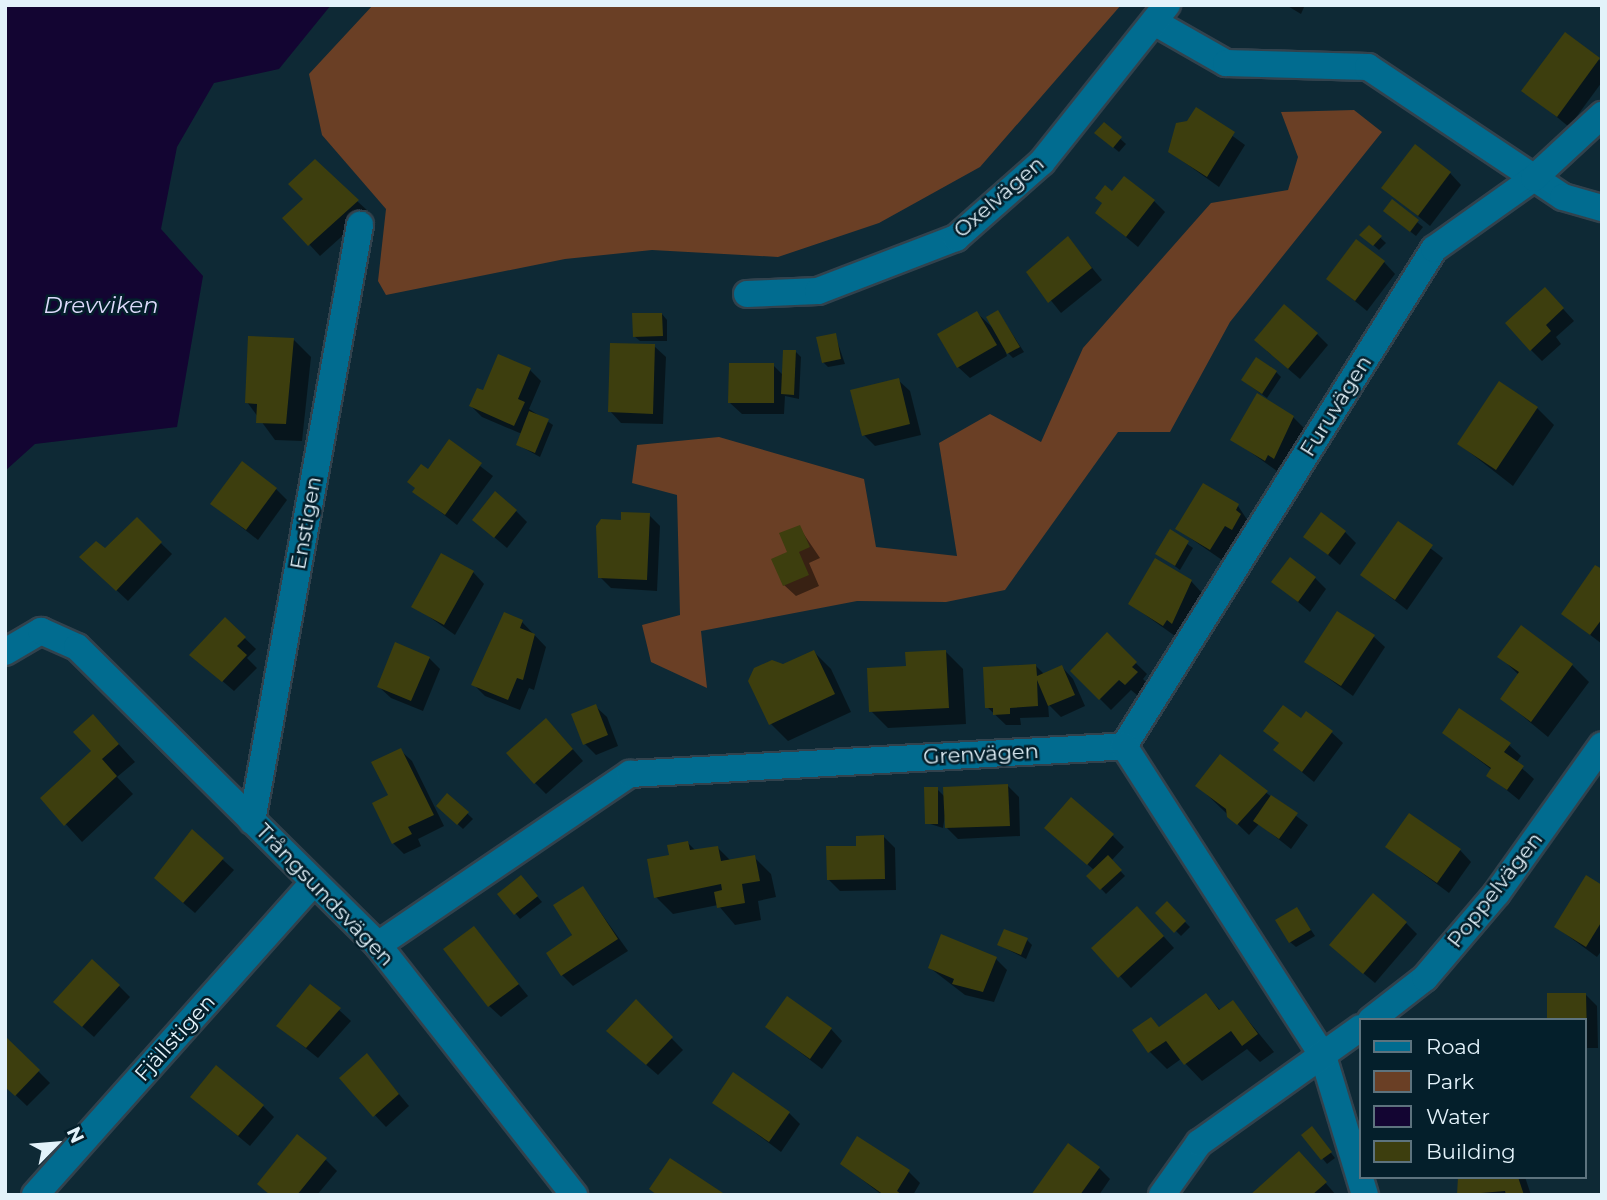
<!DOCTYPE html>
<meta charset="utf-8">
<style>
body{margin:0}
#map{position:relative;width:1607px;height:1200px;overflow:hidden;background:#0e2935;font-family:Montserrat,sans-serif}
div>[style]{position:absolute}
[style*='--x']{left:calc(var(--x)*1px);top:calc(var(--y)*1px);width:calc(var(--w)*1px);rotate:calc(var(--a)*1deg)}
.green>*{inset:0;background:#6a3f25}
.water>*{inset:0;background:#130532}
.shadow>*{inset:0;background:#0007}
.building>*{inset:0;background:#3d3e0e}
.roads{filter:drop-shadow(2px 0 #32424d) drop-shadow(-2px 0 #32424d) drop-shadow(0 2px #32424d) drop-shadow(0 -2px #32424d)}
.minor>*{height:26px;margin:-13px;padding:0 13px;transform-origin:13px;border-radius:13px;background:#016c90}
span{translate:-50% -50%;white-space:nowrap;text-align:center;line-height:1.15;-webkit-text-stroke:5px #041f2b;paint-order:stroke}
.street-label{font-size:21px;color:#e3f2fa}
.water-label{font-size:23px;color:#dddafb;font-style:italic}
.frame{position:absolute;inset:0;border:7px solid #e3f2fa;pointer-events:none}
.legend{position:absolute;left:1359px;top:1018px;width:228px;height:161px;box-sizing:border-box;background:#041f2b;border:2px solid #5d737e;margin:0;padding:9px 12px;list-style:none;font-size:21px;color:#e3f2fa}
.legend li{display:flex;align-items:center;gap:14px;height:35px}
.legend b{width:35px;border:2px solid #5d737e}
.north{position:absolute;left:21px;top:1109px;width:70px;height:70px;-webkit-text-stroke:5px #041f2b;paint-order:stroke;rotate:65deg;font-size:19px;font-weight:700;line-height:28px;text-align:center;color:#e3f2fa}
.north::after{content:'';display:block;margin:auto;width:24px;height:32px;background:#e3f2fa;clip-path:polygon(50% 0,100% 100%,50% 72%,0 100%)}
</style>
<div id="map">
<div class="green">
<i style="clip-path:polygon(373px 5px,1121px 5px,980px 167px,879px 223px,778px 257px,652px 250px,565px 259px,386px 295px,378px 281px,386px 209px,322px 135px,309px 74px)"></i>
<i style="clip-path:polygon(1354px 110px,1382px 132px,1230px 322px,1170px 432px,1118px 432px,1005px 590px,946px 602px,857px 601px,701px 631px,707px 688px,651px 662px,642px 625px,680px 615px,677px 495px,632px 483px,637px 445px,719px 437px,864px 479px,876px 547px,957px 556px,939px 443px,990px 414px,1041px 442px,1083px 348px,1211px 203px,1288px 190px,1298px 157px,1281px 112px)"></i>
</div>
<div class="water">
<i style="clip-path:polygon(5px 5px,331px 5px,279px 69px,214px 83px,177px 147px,161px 229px,203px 276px,177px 427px,35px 444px,5px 471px)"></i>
</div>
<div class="shadow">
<i style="clip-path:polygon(1286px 5px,1305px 5px,1301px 14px)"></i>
<i style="clip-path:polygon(1565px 34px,1602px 62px,1602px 82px,1569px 127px,1524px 90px)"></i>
<i style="clip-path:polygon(1197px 110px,1245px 145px,1219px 187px,1170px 152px)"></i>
<i style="clip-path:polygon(1104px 124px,1126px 144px,1119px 152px,1102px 138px)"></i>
<i style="clip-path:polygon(1450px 173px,1461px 185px,1430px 226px,1384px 188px)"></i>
<i style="clip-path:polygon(1112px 193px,1154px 201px,1165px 212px,1138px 247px,1097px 213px)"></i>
<i style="clip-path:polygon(357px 201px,369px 212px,320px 256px,285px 218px)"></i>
<i style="clip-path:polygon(1392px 202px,1423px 227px,1416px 236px,1390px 216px)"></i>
<i style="clip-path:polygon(1369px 227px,1386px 243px,1379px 250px,1362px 235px)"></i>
<i style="clip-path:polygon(1068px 238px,1102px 280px,1061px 313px,1028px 272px)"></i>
<i style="clip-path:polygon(1384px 262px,1395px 274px,1367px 311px,1328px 279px)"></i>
<i style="clip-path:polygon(1556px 301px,1574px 321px,1556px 337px,1561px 344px,1542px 361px,1531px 350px)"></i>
<i style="clip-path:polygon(998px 312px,1024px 352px,1013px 358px,1005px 350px,1007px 356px,970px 378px,958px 367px,977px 313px,993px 328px)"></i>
<i style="clip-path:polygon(662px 314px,667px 320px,667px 341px,640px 341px,634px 336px)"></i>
<i style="clip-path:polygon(1317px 334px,1328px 345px,1300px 379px,1267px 351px)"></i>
<i style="clip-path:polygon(835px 335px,845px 364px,828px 367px,823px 362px)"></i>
<i style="clip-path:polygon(294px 340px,311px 357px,302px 441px,275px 440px,247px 402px)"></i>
<i style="clip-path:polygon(654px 346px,666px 357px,663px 424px,621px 423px,610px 411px)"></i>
<i style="clip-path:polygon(796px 352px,801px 357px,799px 399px,785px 396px,784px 414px,742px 414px,730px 403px,773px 365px,783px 375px)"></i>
<i style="clip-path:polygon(530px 370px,541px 381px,529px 409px,553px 425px,540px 457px,518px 445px,522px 434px,482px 417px,471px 406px,484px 393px)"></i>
<i style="clip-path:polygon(1276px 372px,1281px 377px,1267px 398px,1249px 385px)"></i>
<i style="clip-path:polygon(898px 380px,910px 391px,921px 435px,875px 446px,864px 435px)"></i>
<i style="clip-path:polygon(1537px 408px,1554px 425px,1513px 486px,1459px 444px)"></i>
<i style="clip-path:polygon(1293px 417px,1304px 428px,1286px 469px,1280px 465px,1277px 471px,1232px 439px)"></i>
<i style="clip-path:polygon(449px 442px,493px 476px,457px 525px,415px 492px)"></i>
<i style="clip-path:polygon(276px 489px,287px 500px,258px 540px,212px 504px)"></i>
<i style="clip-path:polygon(1238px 506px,1252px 527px,1244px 540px,1237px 536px,1222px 560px,1177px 529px)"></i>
<i style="clip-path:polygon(516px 511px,527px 522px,507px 548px,474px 520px)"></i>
<i style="clip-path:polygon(649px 515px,660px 526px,657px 591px,611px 588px,600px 577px,623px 522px)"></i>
<i style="clip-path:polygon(137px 520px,172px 554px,128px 601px,93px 568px)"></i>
<i style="clip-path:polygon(1398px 523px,1443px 558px,1407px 610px,1362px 575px)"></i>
<i style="clip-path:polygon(799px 527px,820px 558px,809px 563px,819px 586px,796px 596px,784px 585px)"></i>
<i style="clip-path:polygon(1170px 532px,1193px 548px,1180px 570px,1157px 553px)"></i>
<i style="clip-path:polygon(1345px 532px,1356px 543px,1340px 565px,1306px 536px)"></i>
<i style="clip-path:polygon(1602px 571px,1602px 644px,1563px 614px)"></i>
<i style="clip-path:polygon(473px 572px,484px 584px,455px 635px,414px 606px)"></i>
<i style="clip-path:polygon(1315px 578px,1326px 589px,1310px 612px,1274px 582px)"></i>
<i style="clip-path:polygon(1191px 581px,1202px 593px,1184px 633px,1178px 630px,1175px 636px,1130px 604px)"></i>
<i style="clip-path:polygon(504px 614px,522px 622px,546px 647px,534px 690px,529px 688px,520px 710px,485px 696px,474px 685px)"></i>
<i style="clip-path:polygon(226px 620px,256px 649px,247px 658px,257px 668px,234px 691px,192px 655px)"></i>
<i style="clip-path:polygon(1107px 635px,1147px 674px,1143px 679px,1148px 684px,1137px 695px,1131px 690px,1111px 710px,1072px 671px)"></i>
<i style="clip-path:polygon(1373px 636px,1385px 647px,1353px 696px,1306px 662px)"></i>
<i style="clip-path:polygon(945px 651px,963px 669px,966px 724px,888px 728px,871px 711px,907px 668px)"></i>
<i style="clip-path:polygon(814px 652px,831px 669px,851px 712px,788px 741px,771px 724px,784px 666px)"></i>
<i style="clip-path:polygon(1500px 657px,1572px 665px,1589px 682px,1548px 737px,1502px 699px,1519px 675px)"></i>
<i style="clip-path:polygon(429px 658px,440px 669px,423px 711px,391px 698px,379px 687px)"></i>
<i style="clip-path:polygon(1036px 666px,1045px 675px,1062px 667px,1073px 679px,1085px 706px,1061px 717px,1048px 704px,1049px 717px,1020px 718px,1021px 725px,1006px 725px,987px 707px)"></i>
<i style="clip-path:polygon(595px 706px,607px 717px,618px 746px,596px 755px,585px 744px)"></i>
<i style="clip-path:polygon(93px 716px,135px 762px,117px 777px,133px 794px,82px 842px,42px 798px,94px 751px)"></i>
<i style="clip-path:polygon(1301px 721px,1331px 732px,1343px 743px,1314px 782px,1275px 750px,1280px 744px,1266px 731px)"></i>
<i style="clip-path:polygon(557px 731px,583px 761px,546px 794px,535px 783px)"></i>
<i style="clip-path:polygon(1444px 733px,1509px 745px,1521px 756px,1516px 763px,1534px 779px,1519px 800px,1488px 775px,1492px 770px)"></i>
<i style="clip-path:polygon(400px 750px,412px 761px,444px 826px,418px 839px,421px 846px,404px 854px,393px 843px,390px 796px)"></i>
<i style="clip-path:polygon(1220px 757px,1308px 825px,1291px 849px,1259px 824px,1249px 835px,1198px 786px)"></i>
<i style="clip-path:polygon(1008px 786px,1019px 797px,1020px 836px,958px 839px,947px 828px,946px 809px,943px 828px,927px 823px,937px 789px,945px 797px)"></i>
<i style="clip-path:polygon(448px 795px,473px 819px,463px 829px,438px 806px)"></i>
<i style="clip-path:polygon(1113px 836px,1124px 847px,1111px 861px,1125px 876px,1106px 894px,1089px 876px,1094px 870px,1058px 839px)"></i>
<i style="clip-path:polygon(884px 837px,895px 848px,896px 890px,840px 891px,828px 879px,858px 848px)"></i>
<i style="clip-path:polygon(688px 843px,696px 851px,717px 847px,731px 861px,754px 857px,771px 874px,776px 897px,758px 901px,761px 920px,735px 925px,718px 905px,673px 914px,656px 897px,671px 856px)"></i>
<i style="clip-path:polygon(1387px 847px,1460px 850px,1471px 862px,1449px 893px)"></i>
<i style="clip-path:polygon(222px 859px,234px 870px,195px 913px,167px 889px)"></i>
<i style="clip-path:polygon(526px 883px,542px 902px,520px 919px,500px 895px)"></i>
<i style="clip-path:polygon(1602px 887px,1602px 950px,1597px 957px,1556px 927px)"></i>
<i style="clip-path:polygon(583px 888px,628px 951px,573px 986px,562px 975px)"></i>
<i style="clip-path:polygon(1167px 904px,1190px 927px,1181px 936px,1158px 913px)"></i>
<i style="clip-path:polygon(1297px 909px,1315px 936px,1296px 947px,1290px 942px)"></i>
<i style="clip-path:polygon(1148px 919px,1174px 948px,1131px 988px,1094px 948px)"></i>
<i style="clip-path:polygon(1406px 923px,1417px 934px,1375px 983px,1343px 956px)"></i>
<i style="clip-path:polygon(473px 928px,528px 996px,501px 1017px,489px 1006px)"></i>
<i style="clip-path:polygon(1027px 940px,1032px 945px,1026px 959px,999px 945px)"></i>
<i style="clip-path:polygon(996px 959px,1007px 970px,994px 1002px,965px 995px,930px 968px)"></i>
<i style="clip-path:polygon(119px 986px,130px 997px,94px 1037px,67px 1013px)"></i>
<i style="clip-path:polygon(1206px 995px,1221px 1011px,1233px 1002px,1274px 1052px,1260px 1062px,1247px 1049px,1202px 1081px,1181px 1059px,1167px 1069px,1150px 1052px,1151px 1019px,1160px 1028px)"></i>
<i style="clip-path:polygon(1586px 995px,1597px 1006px,1598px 1048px,1584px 1048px)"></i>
<i style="clip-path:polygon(636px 1002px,683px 1050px,658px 1075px,620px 1042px)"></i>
<i style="clip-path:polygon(339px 1010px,351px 1021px,318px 1058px,278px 1026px)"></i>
<i style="clip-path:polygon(767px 1027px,831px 1029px,842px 1041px,822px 1069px)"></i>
<i style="clip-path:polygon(5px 1038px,50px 1083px,27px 1106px,5px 1085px)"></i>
<i style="clip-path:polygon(367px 1056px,409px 1106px,386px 1127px,341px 1079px)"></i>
<i style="clip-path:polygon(714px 1102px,789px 1113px,800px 1124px,781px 1152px)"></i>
<i style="clip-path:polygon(263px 1106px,274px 1117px,250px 1146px,204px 1108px)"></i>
<i style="clip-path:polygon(1316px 1134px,1335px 1158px,1327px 1164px,1303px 1135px)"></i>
<i style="clip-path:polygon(326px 1160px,337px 1171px,317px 1195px,270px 1195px,259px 1184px)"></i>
<i style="clip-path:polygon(842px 1164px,909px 1172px,920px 1183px,913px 1195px,882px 1195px)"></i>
<i style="clip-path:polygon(1310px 1165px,1336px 1195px,1253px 1195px)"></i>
<i style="clip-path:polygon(1099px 1168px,1110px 1179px,1099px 1195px,1033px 1195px)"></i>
<i style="clip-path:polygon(1460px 1177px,1525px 1177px,1531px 1195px,1459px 1195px)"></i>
</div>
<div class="building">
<i style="clip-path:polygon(1565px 32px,1600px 58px,1557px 117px,1521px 91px)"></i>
<i style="clip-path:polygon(1196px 107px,1235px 132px,1207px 177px,1168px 152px,1176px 123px,1187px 121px)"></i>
<i style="clip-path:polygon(1104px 122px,1122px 137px,1113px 148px,1094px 133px)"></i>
<i style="clip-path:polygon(1415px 144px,1451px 172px,1418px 216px,1381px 188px)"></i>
<i style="clip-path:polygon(315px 159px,359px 200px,308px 246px,282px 218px,303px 199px,288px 184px)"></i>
<i style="clip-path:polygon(1124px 176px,1155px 200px,1126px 237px,1095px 213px,1102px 203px,1095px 198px,1105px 185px,1112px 191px)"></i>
<i style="clip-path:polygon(1392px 199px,1419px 220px,1410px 232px,1383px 211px)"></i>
<i style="clip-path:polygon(1369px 225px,1382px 236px,1373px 246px,1359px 235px)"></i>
<i style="clip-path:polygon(1068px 236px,1092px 268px,1048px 303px,1026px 272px)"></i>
<i style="clip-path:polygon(1356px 239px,1385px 261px,1355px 301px,1326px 279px)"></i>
<i style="clip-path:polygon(1545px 287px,1564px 308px,1546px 325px,1551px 331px,1530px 351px,1505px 323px)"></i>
<i style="clip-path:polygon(1284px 304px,1318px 333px,1288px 369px,1254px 340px)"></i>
<i style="clip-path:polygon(998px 310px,1020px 347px,1007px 354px,986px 317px)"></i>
<i style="clip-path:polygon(977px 311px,997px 345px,957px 368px,937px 334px)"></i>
<i style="clip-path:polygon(632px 313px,662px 313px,663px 336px,633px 337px)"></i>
<i style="clip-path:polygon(836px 333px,841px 359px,822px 363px,816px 337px)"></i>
<i style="clip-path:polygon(248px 336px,294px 338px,286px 424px,256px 423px,257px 404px,245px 403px)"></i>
<i style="clip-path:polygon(610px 343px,655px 344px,653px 414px,608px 412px)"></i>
<i style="clip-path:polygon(783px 350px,796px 350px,794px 395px,781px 394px)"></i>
<i style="clip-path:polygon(498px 354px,531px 368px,518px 399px,525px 402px,514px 426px,469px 406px,477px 388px,483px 390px)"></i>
<i style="clip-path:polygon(1256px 357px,1277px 371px,1262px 394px,1241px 380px)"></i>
<i style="clip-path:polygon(729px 363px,774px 363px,774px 403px,728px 403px)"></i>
<i style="clip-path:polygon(899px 378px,910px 424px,862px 436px,850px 390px)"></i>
<i style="clip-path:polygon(1499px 381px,1538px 407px,1496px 470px,1457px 444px)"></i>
<i style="clip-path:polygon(1257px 393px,1294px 416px,1274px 459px,1268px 455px,1265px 461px,1230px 440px)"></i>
<i style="clip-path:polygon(529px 411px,549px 419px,535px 453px,516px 445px)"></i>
<i style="clip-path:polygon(449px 439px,482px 463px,445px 515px,412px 492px,415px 488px,407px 482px,421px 464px,428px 469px)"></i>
<i style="clip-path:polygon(242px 461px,277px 488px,246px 530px,210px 504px)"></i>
<i style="clip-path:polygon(1203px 483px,1239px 504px,1236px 510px,1241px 514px,1232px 530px,1225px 526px,1210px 550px,1175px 529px)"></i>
<i style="clip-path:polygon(495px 491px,517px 510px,494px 538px,472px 520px)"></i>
<i style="clip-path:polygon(621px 512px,650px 513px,647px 580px,598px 578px,596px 526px,601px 519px,621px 520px)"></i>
<i style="clip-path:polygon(1321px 512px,1346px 531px,1328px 555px,1303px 537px)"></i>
<i style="clip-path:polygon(137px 517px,162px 542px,116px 591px,79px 557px,96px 541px,105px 548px)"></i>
<i style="clip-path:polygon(1398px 521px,1433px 545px,1395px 600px,1360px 575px)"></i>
<i style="clip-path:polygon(800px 525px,810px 547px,799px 552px,809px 575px,783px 586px,771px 559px,787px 552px,779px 533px)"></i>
<i style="clip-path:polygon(1170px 529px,1189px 541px,1175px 566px,1155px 554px)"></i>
<i style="clip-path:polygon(441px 553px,474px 571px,444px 625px,411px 607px)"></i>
<i style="clip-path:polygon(1290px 557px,1316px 577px,1298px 602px,1271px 582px)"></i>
<i style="clip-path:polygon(1155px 558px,1192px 580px,1172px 624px,1167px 620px,1163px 626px,1128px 604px)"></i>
<i style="clip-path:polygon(1595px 565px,1602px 569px,1602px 619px,1590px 635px,1561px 614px)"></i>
<i style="clip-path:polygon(1337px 611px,1375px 635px,1341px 686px,1304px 662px)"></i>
<i style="clip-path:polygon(504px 612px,523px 620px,520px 628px,535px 634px,523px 680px,517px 678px,508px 700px,471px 685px)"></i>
<i style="clip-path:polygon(225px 617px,246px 637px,237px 646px,247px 655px,222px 682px,189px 655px)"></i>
<i style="clip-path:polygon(1521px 625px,1573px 664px,1531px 722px,1500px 699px,1519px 672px,1497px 657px)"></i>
<i style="clip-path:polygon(1107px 632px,1137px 662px,1132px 667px,1138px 672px,1125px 685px,1119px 680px,1099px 700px,1070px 671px)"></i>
<i style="clip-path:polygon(395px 642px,430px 657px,411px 701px,377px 687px)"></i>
<i style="clip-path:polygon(814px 650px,835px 694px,769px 725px,748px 681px,754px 668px,772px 660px,783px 664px)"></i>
<i style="clip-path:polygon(946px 650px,949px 708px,869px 712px,867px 668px,906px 666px,905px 652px)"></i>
<i style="clip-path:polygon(1036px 664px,1037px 676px,1062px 665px,1075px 695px,1048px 706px,1037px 680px,1038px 706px,1010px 708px,1010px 714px,993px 715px,993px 708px,985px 708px,983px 667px)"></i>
<i style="clip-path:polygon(596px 704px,608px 735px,583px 745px,571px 714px)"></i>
<i style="clip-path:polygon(1283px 705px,1301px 718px,1306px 711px,1333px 731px,1302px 772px,1273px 750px,1279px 743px,1263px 731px)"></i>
<i style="clip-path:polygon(1459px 708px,1511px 743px,1504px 752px,1524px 766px,1507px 790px,1486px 776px,1491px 768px,1442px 733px)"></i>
<i style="clip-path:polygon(93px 714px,119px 744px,102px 759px,117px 776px,64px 826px,40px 798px,91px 751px,73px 732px)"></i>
<i style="clip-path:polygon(546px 718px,573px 749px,534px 784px,506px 753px)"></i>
<i style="clip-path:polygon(401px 748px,434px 815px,408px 827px,412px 834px,392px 844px,372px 803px,388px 795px,371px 762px)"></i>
<i style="clip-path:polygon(1220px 754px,1268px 791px,1237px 825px,1227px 817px,1226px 809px,1195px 786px)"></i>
<i style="clip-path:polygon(1008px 784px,1010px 826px,945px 828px,943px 787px)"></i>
<i style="clip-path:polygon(924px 787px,938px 787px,938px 824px,925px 824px)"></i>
<i style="clip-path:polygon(447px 793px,469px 812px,457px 825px,436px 806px)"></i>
<i style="clip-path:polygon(1271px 795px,1298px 813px,1279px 839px,1253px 821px)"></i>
<i style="clip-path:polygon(1071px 797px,1114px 834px,1087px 865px,1044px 828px)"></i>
<i style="clip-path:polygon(1409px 813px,1461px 849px,1437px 883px,1385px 847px)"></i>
<i style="clip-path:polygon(192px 829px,224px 858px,183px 903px,154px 878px)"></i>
<i style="clip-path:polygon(884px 835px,885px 879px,827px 880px,826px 846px,856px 846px,856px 836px)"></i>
<i style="clip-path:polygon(688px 841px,690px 850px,718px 846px,721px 861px,755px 855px,760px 881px,742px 884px,745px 903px,717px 908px,714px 892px,722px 890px,721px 884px,654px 898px,647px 859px,669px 855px,667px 845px)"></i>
<i style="clip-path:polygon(1108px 855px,1122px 870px,1100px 890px,1086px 876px)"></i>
<i style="clip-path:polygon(521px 875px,538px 896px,514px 915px,497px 894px)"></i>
<i style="clip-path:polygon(1586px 875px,1602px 885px,1602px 921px,1586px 947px,1554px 927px)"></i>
<i style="clip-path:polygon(583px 886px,618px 939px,561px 976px,546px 953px,572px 935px,553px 905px)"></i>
<i style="clip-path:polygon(1373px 893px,1407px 922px,1363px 974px,1329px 945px)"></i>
<i style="clip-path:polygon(1167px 901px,1186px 921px,1174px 933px,1155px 913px)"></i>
<i style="clip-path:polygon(1137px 906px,1164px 936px,1118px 978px,1091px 948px)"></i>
<i style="clip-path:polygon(1297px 907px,1311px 930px,1289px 943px,1275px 920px)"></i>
<i style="clip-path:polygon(474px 926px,519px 984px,488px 1007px,443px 949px)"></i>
<i style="clip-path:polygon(1004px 929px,1028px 938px,1021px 955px,997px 945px)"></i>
<i style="clip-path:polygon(941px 934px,997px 957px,983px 992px,952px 984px,954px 979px,928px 968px)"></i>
<i style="clip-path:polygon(92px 959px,120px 985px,82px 1027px,53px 1002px)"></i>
<i style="clip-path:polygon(310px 984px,341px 1008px,306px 1048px,276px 1026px)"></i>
<i style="clip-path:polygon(1206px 993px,1219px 1010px,1233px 1000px,1258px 1034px,1242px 1046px,1231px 1031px,1184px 1065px,1166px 1041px,1148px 1053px,1132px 1030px,1151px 1017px,1159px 1027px)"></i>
<i style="clip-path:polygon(1547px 993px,1586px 993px,1587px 1037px,1584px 1020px,1547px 1020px)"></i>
<i style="clip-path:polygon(787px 996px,832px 1028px,810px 1059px,765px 1027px)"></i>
<i style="clip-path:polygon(636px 999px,673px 1037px,646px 1065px,606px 1031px)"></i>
<i style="clip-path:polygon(5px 1036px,40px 1070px,15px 1096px,5px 1087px)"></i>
<i style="clip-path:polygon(367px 1053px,399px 1094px,373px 1117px,339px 1078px)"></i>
<i style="clip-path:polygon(216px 1065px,264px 1105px,238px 1136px,190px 1097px)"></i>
<i style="clip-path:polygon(733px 1072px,790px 1112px,769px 1142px,712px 1103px)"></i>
<i style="clip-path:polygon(1312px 1126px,1332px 1152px,1321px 1160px,1301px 1135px)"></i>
<i style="clip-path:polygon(297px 1134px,327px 1158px,297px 1195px,270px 1195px,257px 1184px)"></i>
<i style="clip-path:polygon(857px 1136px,910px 1170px,897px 1191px,902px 1195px,884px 1195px,840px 1164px)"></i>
<i style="clip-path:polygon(1068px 1143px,1100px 1167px,1080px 1195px,1031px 1195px)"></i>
<i style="clip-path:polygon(1299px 1151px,1327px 1182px,1312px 1195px,1250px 1195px)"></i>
<i style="clip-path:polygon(670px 1158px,726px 1195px,657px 1195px,649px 1189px)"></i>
<i style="clip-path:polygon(1458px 1177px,1518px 1177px,1524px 1195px,1506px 1195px,1505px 1191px,1457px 1195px)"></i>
</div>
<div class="roads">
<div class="minor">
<i style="--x:1154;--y:22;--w:83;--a:29.7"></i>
<i style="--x:1226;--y:63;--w:142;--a:1.6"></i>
<i style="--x:1368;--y:67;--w:234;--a:33.7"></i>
<i style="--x:1563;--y:197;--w:41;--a:15.8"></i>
<i style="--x:747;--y:294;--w:71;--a:-2.4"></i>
<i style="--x:818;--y:291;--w:148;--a:-21"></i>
<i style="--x:956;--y:238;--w:115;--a:-41.5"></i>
<i style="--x:1042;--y:162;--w:201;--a:-51.5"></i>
<i style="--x:5;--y:652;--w:42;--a:-30.3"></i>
<i style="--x:41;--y:631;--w:39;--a:24"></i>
<i style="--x:77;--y:647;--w:424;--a:44.7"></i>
<i style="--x:378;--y:945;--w:318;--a:51.9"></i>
<i style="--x:1124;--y:746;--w:586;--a:-58.05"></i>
<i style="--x:1434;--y:249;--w:123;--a:-35.4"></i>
<i style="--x:1534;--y:178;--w:93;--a:-42.8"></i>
<i style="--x:252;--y:821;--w:606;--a:-79.73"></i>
<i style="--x:378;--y:945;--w:305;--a:-34.2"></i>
<i style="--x:630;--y:774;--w:495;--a:-3.2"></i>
<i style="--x:1124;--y:746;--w:368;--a:57.3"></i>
<i style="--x:1323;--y:1056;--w:145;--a:73.2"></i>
<i style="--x:1371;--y:1020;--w:68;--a:-37.9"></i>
<i style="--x:1425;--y:978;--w:111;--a:-49.7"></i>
<i style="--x:1497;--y:893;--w:181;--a:-54.6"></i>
<i style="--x:35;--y:1195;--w:419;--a:-48.3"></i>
<i style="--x:1162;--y:1195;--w:64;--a:-54.6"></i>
<i style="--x:1199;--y:1143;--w:198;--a:-35.5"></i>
</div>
</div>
<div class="street-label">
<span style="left:999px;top:197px;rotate:-41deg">Oxelvägen</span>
<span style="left:1336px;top:406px;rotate:-58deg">Furuvägen</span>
<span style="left:306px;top:523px;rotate:-80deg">Enstigen</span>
<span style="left:981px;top:754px;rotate:-3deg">Grenvägen</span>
<span style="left:1495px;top:890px;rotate:-52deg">Poppelvägen</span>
<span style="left:325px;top:895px;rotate:46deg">Trångsundsvägen</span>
<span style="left:175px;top:1038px;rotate:-48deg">Fjällstigen</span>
</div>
<div class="water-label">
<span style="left:101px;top:305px">Drevviken</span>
</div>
<div class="frame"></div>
<ul class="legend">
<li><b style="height:9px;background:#016c90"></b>Road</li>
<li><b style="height:19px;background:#6a3f25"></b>Park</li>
<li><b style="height:19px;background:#130532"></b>Water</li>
<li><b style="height:19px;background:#3d3e0e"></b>Building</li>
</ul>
<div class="north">N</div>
</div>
